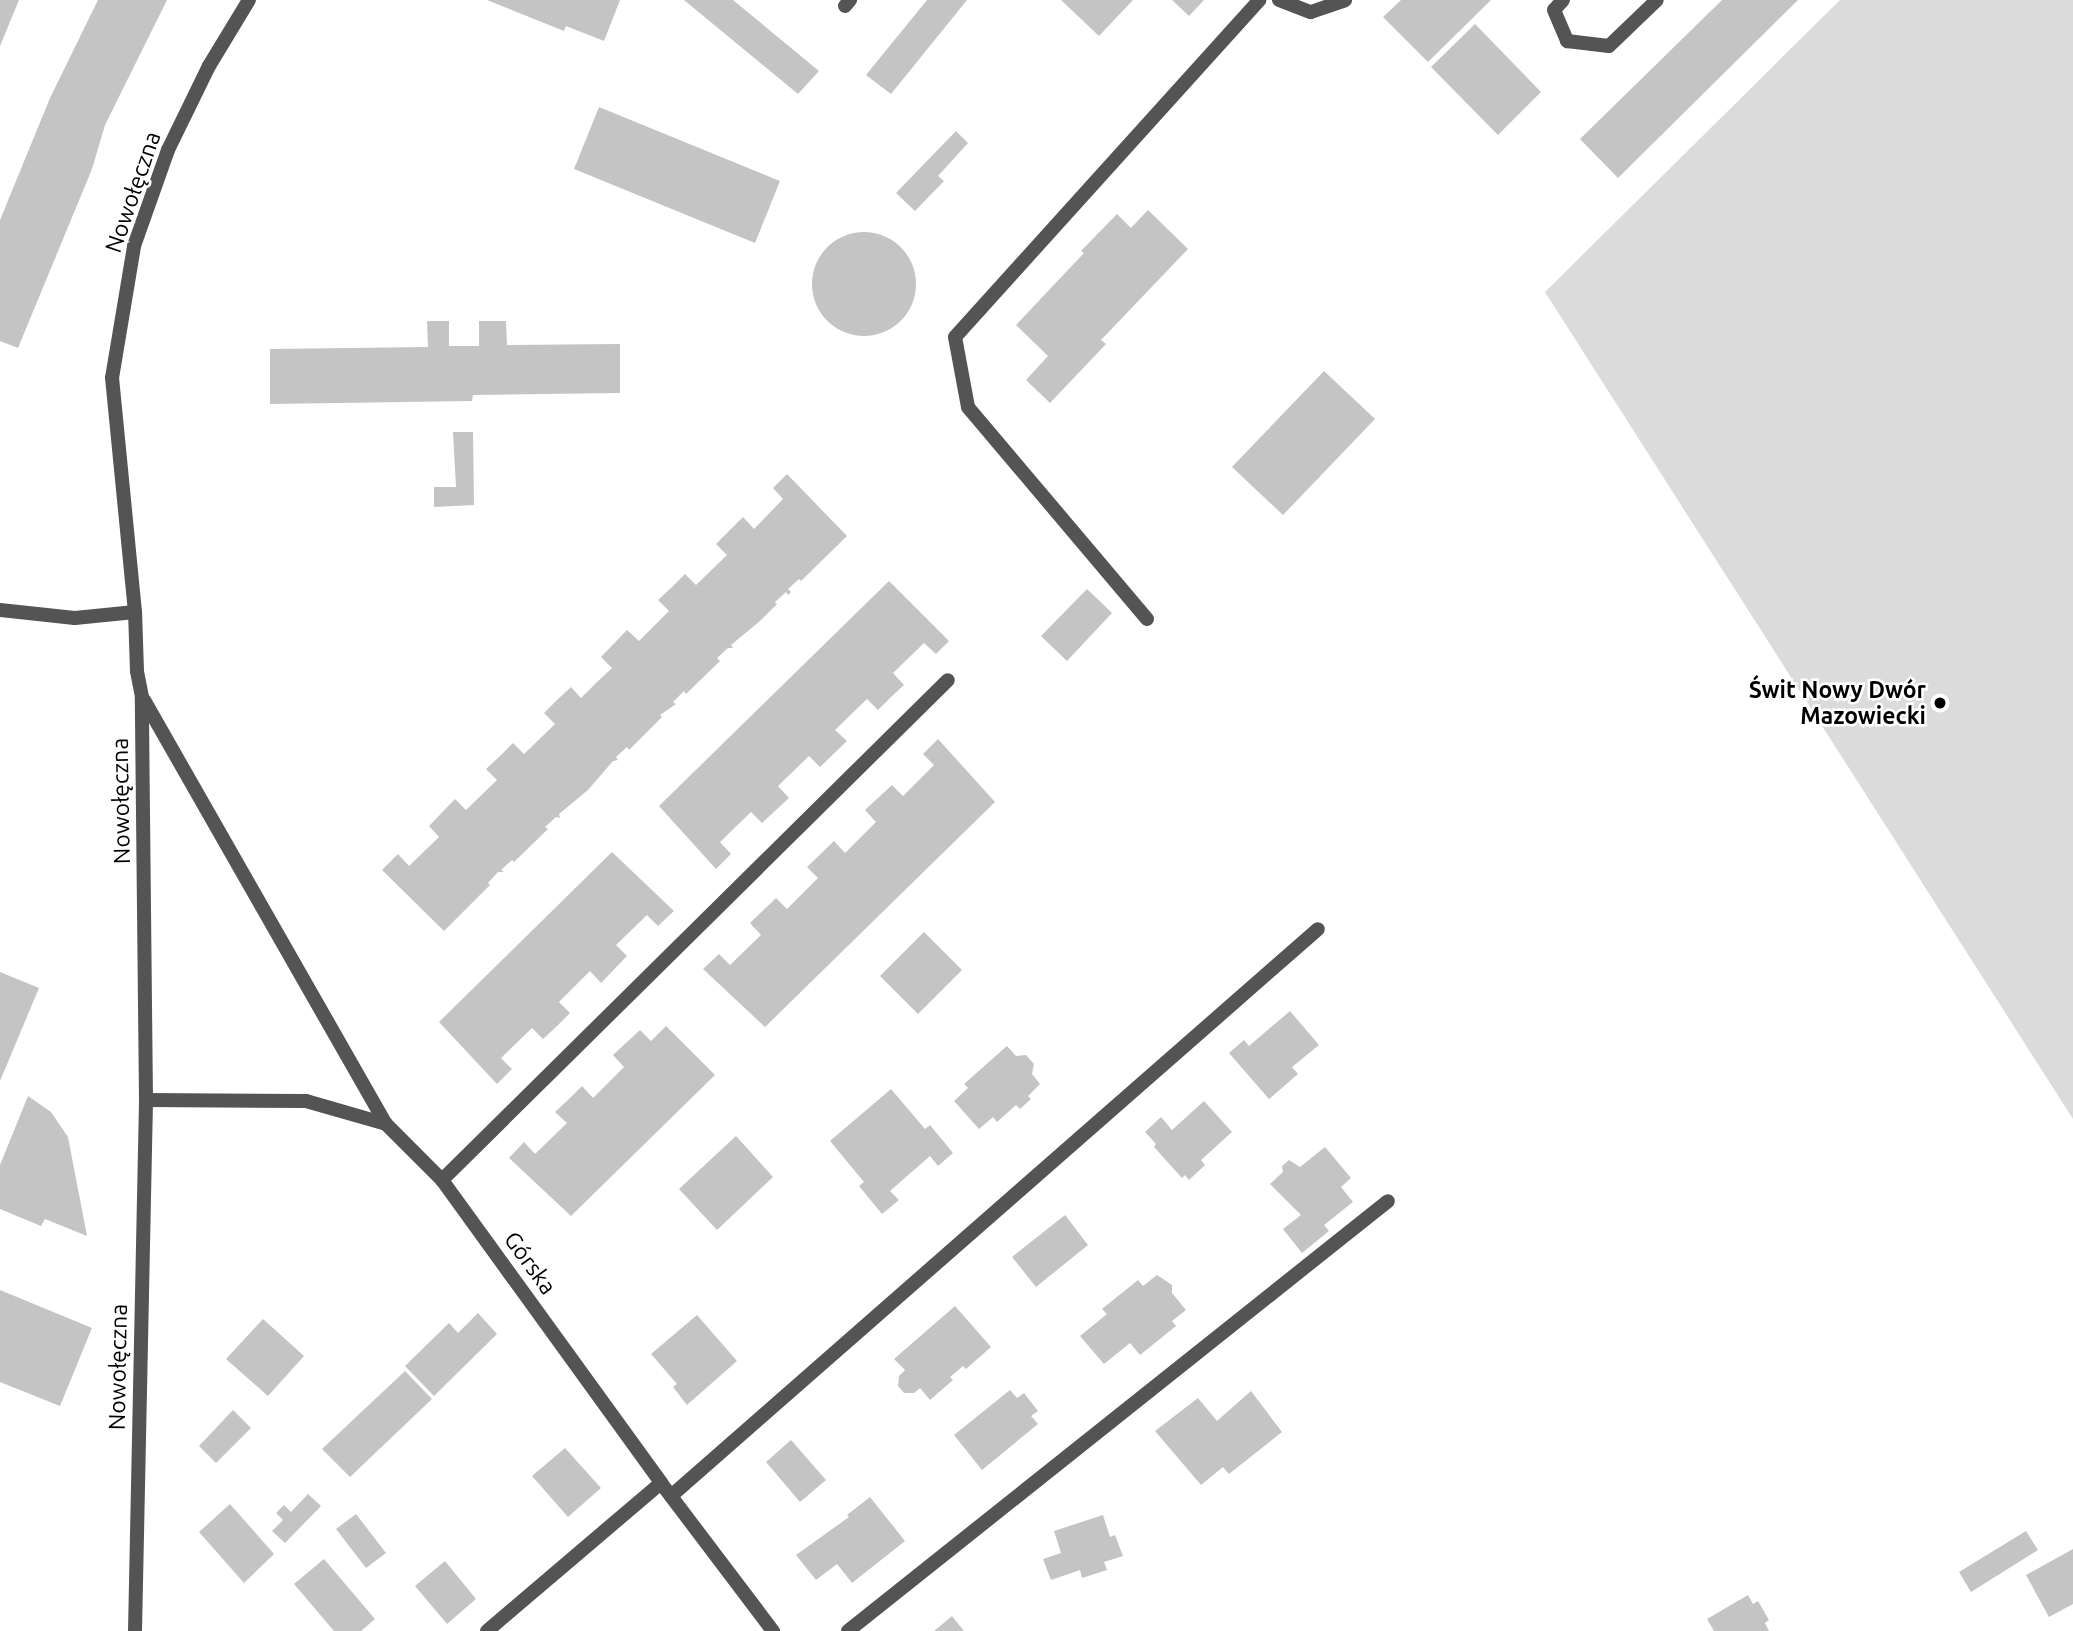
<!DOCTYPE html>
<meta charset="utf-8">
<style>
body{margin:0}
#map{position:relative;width:2073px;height:1631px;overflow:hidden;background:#fff;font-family:Ubuntu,sans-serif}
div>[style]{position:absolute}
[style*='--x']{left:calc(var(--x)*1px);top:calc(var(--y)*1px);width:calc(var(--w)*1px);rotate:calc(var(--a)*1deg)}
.green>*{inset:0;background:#dbdbdb}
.building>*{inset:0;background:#c4c4c4}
.round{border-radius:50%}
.lane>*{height:14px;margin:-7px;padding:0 7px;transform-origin:7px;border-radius:7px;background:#545454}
.street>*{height:14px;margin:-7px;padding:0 7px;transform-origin:7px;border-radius:7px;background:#545454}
.dots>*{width:19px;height:19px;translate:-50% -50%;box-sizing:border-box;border:4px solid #fff;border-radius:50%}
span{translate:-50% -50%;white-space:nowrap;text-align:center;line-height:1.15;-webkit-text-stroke:5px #fff;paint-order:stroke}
.street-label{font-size:23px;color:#000}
.poi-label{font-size:23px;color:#000;font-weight:700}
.right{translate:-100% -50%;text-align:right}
</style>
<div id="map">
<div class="green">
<i style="clip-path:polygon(1840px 0,2073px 0,2073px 1119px,1545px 292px)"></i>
</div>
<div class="building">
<i style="clip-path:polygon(0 0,19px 0,0 46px)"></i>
<i style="clip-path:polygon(98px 0,167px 0,105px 125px,92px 169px,18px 348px,0 341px,0 220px,50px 98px)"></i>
<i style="clip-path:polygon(487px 0,620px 0,604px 41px,566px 26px,564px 31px)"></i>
<i style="clip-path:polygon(684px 0,733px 0,819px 71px,798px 94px)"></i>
<i style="clip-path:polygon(927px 0,967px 0,891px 94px,866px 75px)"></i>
<i style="clip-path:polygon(1061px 0,1133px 0,1099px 36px)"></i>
<i style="clip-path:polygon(1172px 0,1204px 0,1189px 16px)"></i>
<i style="clip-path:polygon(1401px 0,1491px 0,1428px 62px,1383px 17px)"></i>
<i style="clip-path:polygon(1722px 0,1798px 0,1618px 178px,1580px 139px)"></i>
<i style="clip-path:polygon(1475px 24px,1541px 92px,1498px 135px,1431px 67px)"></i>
<i style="clip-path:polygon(599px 107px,780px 181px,755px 243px,574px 169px)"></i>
<i style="clip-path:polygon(956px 131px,968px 143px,938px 176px,944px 181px,915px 211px,896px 193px)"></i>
<i style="clip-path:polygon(1148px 210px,1188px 249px,1101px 340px,1106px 344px,1050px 403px,1026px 380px,1048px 356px,1016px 325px,1084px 253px,1081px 251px,1117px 214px,1131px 228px)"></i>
<i class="round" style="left:812px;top:232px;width:104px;height:104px"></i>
<i style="clip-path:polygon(427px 321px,449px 321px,449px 346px,479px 346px,479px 321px,506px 321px,507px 345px,620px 344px,620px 393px,473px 395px,472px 401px,270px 404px,270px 349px,428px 347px)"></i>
<i style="clip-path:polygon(1324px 371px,1375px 419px,1283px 515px,1232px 467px)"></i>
<i style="clip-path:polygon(453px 432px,473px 432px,474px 505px,434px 507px,434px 487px,456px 487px)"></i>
<i style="clip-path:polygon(787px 474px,847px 536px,801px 581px,799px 579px,788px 589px,791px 592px,788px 595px,786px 592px,775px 602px,777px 604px,760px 621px,731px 645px,733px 648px,728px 648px,717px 658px,720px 661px,686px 694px,684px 691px,673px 702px,676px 704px,660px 715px,662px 717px,629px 750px,627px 747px,616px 757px,618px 760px,613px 761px,588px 790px,559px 814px,560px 818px,556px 817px,545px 827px,548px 829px,514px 862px,512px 860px,501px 870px,504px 872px,498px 872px,488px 883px,490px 885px,444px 931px,382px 870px,398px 854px,409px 866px,439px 837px,429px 826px,455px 799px,466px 810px,497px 780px,486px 769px,500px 756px,513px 743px,524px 754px,555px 724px,544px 713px,557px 700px,571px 687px,581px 698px,596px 683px,612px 668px,601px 657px,627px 630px,639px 641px,669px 611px,658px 600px,672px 587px,685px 574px,696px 585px,727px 555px,716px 544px,743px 517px,754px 529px,783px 499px,773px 488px)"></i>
<i style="clip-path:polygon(889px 581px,949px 641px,936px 654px,924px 643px,893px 673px,904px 685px,891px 697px,878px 710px,867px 699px,835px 730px,847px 741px,820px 767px,809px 756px,778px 786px,789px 798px,762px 823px,751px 812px,720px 842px,731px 854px,716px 869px,659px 806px)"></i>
<i style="clip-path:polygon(1087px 589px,1112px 613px,1067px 661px,1041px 636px)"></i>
<i style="clip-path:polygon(938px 739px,995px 802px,765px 1027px,703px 969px,719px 954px,730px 965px,761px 935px,750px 923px,776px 898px,787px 909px,818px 878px,807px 867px,834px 841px,845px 853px,876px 822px,865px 810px,892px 785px,903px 796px,934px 765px,923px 754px)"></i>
<i style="clip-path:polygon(612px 852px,674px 911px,658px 926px,647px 915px,616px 945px,627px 956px,601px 983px,590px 971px,559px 1002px,570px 1013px,557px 1026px,543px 1039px,532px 1028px,501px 1058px,512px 1069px,497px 1084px,439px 1022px)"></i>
<i style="clip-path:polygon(924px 932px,962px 970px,918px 1014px,880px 976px)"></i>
<i style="clip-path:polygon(0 972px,39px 988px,0 1081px)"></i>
<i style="clip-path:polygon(1290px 1011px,1319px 1045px,1292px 1067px,1298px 1074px,1269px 1099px,1229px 1053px,1244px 1040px,1249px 1046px)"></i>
<i style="clip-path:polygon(666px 1026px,715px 1075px,571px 1216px,509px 1158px,524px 1142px,535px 1154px,567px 1123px,555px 1112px,569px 1099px,582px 1086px,593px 1098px,624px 1067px,613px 1055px,640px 1030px,651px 1041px)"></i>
<i style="clip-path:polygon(1007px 1046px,1016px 1056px,1026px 1055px,1034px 1064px,1032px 1074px,1040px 1084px,1028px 1096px,1031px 1099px,1020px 1109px,1016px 1105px,997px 1122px,993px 1117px,979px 1129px,954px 1101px,968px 1088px,964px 1084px)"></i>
<i style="clip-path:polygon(891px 1089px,925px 1129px,930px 1125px,953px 1153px,938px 1166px,930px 1156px,890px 1191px,899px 1200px,882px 1214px,859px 1186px,864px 1182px,830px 1141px)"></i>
<i style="clip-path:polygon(28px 1096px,51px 1112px,68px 1137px,87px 1236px,45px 1219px,41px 1226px,0 1209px,0 1165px)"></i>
<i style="clip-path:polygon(1204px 1101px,1232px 1132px,1201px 1160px,1205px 1165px,1189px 1180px,1185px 1175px,1182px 1178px,1154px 1147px,1156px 1144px,1145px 1132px,1161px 1117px,1172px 1130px)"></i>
<i style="clip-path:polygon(736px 1136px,773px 1177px,717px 1230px,679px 1189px)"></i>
<i style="clip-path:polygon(1325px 1147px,1351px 1178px,1341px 1187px,1353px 1202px,1324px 1225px,1329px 1231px,1302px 1253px,1283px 1229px,1301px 1215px,1270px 1184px,1283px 1172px,1282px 1166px,1289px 1160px,1300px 1167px)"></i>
<i style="clip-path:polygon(1065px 1215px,1088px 1245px,1036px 1287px,1012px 1257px)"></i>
<i style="clip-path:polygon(1157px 1275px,1172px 1285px,1172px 1293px,1186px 1310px,1172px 1321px,1176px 1326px,1140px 1355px,1130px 1343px,1104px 1364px,1080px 1336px,1107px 1314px,1102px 1309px,1138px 1280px,1143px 1286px)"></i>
<i style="clip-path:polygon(0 1290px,92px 1328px,60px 1406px,0 1382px)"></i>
<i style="clip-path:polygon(955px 1306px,991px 1347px,966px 1369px,963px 1366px,950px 1377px,953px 1380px,930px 1400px,920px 1388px,914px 1393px,904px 1393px,898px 1386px,899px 1376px,905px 1370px,894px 1359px)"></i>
<i style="clip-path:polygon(478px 1313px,497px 1334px,434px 1396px,405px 1366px,449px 1323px,458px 1333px)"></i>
<i style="clip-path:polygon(697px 1315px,737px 1361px,687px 1405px,673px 1387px,677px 1384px,651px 1354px)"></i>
<i style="clip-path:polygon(263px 1319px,304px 1356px,268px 1396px,226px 1359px)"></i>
<i style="clip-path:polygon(405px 1371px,432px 1399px,350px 1477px,322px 1449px)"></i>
<i style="clip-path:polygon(1010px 1390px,1017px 1398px,1024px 1393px,1038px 1411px,1031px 1416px,1038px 1424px,982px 1470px,954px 1435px)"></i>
<i style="clip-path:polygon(1251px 1391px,1282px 1432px,1229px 1474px,1223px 1467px,1201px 1485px,1155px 1431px,1198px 1398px,1217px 1421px)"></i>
<i style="clip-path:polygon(233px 1410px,251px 1428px,216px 1463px,199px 1446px)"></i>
<i style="clip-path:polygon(791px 1440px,826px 1480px,800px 1502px,766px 1462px)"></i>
<i style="clip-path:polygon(565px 1448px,601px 1488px,568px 1517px,532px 1476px)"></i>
<i style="clip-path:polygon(308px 1494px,321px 1506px,285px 1543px,272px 1531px,283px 1520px,276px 1513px,284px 1505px,291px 1512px)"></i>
<i style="clip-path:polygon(870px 1497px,905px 1541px,852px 1583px,837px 1564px,816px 1580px,796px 1555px,849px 1517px,847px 1515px)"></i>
<i style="clip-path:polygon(230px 1504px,274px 1554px,244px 1583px,199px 1532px)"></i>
<i style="clip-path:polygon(356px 1514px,386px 1553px,366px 1568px,336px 1529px)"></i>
<i style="clip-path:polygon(1103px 1515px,1110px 1537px,1115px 1535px,1123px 1556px,1104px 1562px,1107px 1570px,1082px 1578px,1080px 1570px,1051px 1580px,1043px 1559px,1061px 1553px,1054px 1531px)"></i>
<i style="clip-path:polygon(2026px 1531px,2038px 1550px,1971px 1592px,1959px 1572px)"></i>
<i style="clip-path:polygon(2073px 1549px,2073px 1604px,2049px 1617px,2026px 1575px)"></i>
<i style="clip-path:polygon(324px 1559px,375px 1619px,361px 1631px,334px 1631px,294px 1584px)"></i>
<i style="clip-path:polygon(445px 1561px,476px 1599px,447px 1624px,415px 1586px)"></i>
<i style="clip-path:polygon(1748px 1595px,1753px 1604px,1758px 1601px,1769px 1620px,1765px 1623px,1769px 1631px,1714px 1631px,1707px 1619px)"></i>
<i style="clip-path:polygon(952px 1616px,964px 1631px,934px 1631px)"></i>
</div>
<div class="lane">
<i style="--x:1279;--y:0;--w:34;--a:21"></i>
<i style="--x:1311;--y:12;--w:36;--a:-19"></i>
<i style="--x:1563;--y:0;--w:13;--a:132"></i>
<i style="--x:1554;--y:10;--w:34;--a:67"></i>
<i style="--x:1567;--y:41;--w:42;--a:6.8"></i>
<i style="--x:1609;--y:46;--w:66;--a:-43.8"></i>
<i style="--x:845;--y:6;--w:8;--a:-50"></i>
<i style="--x:1147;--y:619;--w:277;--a:-130.2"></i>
<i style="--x:968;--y:407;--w:71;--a:-100.5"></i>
<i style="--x:955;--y:337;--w:454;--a:-47.9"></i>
<i style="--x:442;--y:1180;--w:711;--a:-44.66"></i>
<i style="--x:671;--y:1496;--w:860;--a:-41.23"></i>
<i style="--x:487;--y:1631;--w:228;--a:-40.4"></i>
<i style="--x:848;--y:1631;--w:690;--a:-38.53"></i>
</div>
<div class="street">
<i style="--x:0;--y:610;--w:75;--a:6.1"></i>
<i style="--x:75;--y:618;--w:60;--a:-5.7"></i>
<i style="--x:144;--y:700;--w:488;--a:60.3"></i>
<i style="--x:146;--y:1100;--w:160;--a:0.4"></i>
<i style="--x:306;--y:1101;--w:83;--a:16"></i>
<i style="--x:386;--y:1124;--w:79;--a:45"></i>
<i style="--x:442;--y:1180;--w:374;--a:54.1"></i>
<i style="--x:661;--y:1483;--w:186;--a:52.9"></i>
<i style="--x:135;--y:1631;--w:531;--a:-88.81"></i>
<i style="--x:146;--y:1100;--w:403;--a:-90.6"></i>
<i style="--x:142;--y:697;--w:26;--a:-101"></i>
<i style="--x:137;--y:671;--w:59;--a:-91.9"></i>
<i style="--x:135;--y:612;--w:235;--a:-95.6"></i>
<i style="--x:112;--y:378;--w:134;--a:-80.5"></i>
<i style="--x:134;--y:246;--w:102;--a:-70.5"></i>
<i style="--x:168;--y:150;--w:93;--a:-64"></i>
<i style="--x:209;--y:66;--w:77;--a:-58.8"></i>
</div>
<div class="dots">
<i style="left:1940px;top:703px;background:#000"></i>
</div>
<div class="street-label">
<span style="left:133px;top:192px;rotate:-71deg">Nowołęczna</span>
<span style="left:121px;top:801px;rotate:-91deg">Nowołęczna</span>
<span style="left:530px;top:1263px;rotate:54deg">Górska</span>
<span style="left:118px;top:1367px;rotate:-89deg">Nowołęczna</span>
</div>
<div class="poi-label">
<span class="right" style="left:1926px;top:703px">Świt Nowy Dwór<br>Mazowiecki</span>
</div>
</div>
